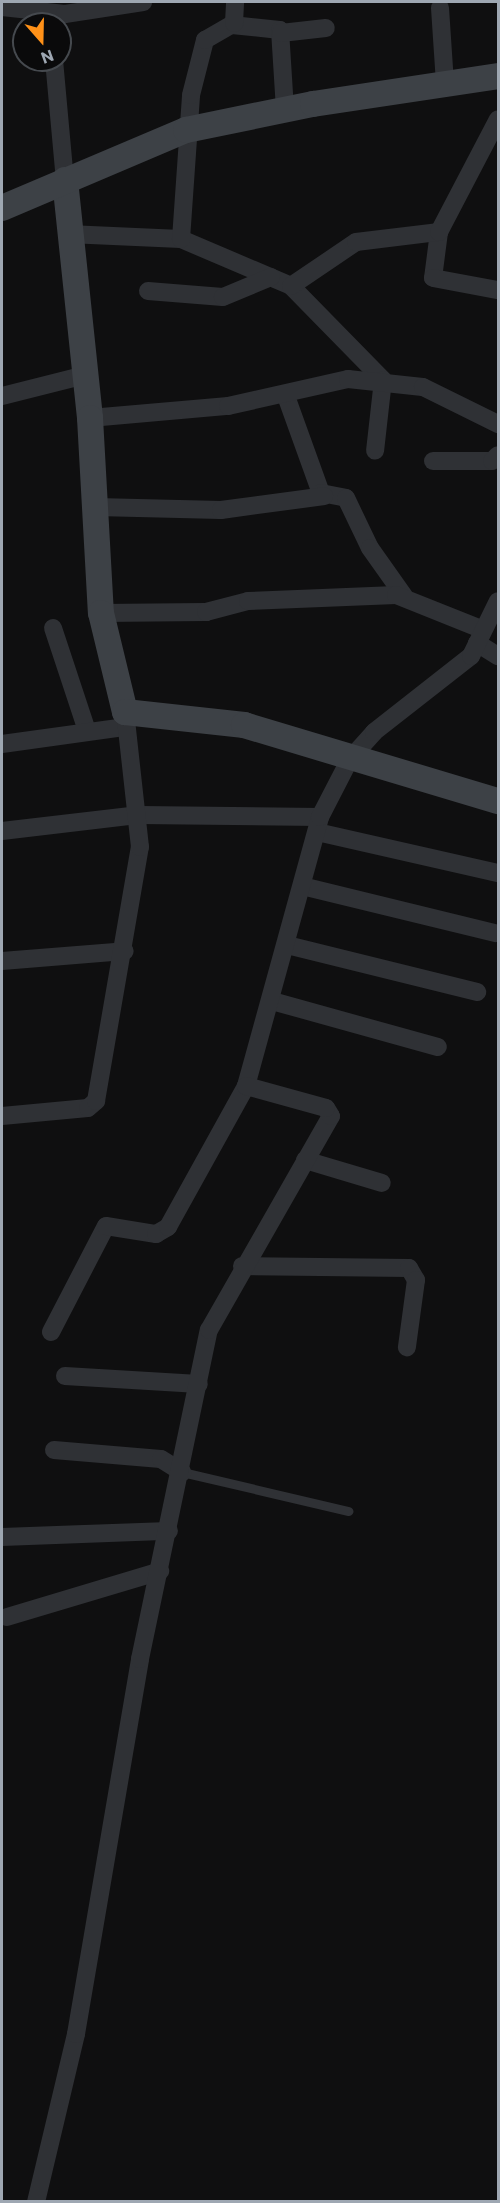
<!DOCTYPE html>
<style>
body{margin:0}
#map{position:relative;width:500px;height:2203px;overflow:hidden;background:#0f0f10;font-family:Commissioner,sans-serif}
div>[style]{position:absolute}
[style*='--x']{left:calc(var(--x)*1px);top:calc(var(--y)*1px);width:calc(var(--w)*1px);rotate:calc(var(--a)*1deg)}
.lane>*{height:9px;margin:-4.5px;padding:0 4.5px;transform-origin:4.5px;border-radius:4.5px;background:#2f3135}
.street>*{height:18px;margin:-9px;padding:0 9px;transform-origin:9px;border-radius:9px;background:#2f3135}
.secondary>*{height:26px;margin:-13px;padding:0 13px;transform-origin:13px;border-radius:13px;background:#3d4146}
span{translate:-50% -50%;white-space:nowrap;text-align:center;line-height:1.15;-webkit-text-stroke:4.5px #0a0a0b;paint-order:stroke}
.frame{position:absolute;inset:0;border:3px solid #9ea7b2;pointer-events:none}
.north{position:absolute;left:12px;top:12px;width:60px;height:60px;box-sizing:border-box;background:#0a0a0b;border:2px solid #45494e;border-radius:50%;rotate:160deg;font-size:16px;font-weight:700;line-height:24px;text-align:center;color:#9ea7b2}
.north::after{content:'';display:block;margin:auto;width:21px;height:27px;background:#ff9118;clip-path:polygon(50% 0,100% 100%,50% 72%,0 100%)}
</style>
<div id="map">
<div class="lane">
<i style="--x:182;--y:1472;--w:171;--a:13.2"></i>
</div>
<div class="street">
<i style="--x:2;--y:7;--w:63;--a:6.3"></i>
<i style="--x:65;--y:14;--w:79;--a:-8.7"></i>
<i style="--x:440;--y:8;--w:76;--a:86.2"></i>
<i style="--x:232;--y:25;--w:48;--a:5.9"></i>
<i style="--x:280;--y:30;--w:79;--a:86.4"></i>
<i style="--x:281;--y:33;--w:45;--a:-6.3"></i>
<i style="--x:54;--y:60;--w:121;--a:84.8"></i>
<i style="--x:439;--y:232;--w:46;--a:97.4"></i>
<i style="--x:433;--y:278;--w:66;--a:10.5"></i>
<i style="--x:68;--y:234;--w:113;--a:2.5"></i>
<i style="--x:181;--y:239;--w:120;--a:23.1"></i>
<i style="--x:291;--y:286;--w:132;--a:45.6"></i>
<i style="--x:383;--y:380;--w:71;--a:96.4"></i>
<i style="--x:181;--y:239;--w:144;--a:-86"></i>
<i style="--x:191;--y:95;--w:57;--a:-75.7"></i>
<i style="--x:205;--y:40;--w:34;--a:-30"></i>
<i style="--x:234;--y:23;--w:21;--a:-87"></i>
<i style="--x:291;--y:286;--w:78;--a:-34.1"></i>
<i style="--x:356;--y:242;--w:84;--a:-6.9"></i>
<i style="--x:439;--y:232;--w:127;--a:-62.4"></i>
<i style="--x:148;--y:291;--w:75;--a:4.6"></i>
<i style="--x:223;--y:297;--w:52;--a:-22.6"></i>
<i style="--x:2;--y:396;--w:86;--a:-14.2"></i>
<i style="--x:286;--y:396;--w:103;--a:70.2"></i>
<i style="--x:321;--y:493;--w:25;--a:11"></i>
<i style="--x:346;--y:498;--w:55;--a:64.4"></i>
<i style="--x:370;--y:548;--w:59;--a:54.7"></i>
<i style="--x:90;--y:418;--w:139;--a:-5"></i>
<i style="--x:228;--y:406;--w:123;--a:-12.7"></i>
<i style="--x:348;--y:379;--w:75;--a:6.1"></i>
<i style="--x:423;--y:387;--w:84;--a:26.3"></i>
<i style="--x:433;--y:461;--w:59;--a:0"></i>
<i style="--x:492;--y:461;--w:8;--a:-45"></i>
<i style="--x:96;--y:507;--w:125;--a:1.4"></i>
<i style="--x:221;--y:510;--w:104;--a:-7.7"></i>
<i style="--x:101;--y:613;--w:105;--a:-0.5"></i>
<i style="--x:206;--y:612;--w:43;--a:-14.7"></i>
<i style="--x:248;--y:601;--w:148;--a:-2.3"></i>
<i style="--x:396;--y:595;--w:92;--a:21.8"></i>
<i style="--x:53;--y:628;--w:108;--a:71.7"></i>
<i style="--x:477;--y:643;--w:25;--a:32"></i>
<i style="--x:2;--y:744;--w:123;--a:-7.9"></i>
<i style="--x:2;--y:831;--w:138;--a:-6.7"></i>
<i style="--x:139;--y:815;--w:181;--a:0.6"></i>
<i style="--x:317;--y:832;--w:186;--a:12.8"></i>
<i style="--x:302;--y:886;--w:199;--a:13.7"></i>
<i style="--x:287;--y:945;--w:196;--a:13.9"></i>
<i style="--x:2;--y:961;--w:123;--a:-4.6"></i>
<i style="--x:272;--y:1001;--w:172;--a:15.5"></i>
<i style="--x:2;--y:1116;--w:86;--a:-5.3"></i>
<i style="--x:88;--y:1108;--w:11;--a:-41"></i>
<i style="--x:96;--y:1101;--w:258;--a:-80.2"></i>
<i style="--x:140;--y:847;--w:136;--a:-96.3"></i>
<i style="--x:305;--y:1160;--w:80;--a:16.6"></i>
<i style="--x:242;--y:1266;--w:167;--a:0.7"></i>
<i style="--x:409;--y:1268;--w:14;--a:60"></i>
<i style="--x:416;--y:1280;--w:68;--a:97.7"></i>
<i style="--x:51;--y:1332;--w:119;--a:-62.6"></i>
<i style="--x:106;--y:1226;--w:51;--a:9.1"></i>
<i style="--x:156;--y:1234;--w:14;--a:-30"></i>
<i style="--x:168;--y:1227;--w:161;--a:-61"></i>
<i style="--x:246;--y:1086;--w:279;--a:-74.6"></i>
<i style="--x:320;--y:817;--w:65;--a:-62.7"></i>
<i style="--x:350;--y:759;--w:36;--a:-48"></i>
<i style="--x:374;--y:732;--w:123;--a:-38.1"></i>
<i style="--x:471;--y:656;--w:61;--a:-63.9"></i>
<i style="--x:65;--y:1376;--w:134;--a:3.4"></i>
<i style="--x:54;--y:1450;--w:107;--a:4.8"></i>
<i style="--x:161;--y:1459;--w:25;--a:32"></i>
<i style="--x:2;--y:1537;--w:167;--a:-2.1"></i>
<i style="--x:7;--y:1617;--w:160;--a:-16.7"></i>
<i style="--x:36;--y:2202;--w:173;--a:-76.6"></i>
<i style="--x:76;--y:2034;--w:380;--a:-80.3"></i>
<i style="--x:140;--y:1659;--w:336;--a:-78.2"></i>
<i style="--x:209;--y:1330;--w:246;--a:-60.3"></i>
<i style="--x:331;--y:1116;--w:9;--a:-122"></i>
<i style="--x:326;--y:1108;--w:83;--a:-164.6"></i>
</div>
<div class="secondary">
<i style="--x:65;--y:180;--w:239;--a:84"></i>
<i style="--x:90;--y:418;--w:195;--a:86.8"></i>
<i style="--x:101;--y:613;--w:102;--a:76.4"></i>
<i style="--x:125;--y:712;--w:120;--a:6.2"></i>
<i style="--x:244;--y:725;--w:265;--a:16.7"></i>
<i style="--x:2;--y:208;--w:200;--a:-23"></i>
<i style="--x:186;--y:130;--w:130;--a:-11.6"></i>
<i style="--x:313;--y:104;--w:187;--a:-8.6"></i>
</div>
<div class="frame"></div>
<div class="north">N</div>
</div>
